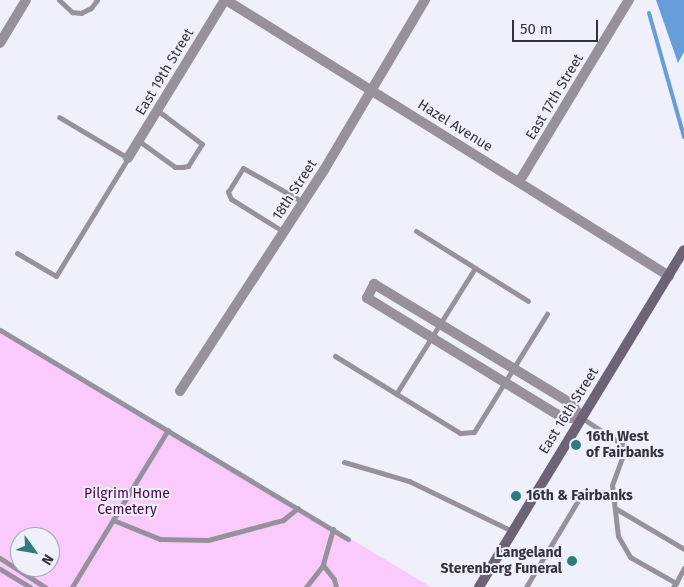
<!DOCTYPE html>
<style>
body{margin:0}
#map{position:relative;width:684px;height:587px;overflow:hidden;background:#f0f0fc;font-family:"Fira Sans",sans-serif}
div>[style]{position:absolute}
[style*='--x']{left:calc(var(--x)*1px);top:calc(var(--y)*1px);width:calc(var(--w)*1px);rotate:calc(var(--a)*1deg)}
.green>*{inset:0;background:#facafd}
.water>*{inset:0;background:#669eda}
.stream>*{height:4px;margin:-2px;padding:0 2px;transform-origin:2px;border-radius:2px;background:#669eda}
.service>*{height:5px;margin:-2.5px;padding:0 2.5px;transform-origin:2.5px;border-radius:2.5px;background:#97919e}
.minor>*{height:10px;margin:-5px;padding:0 5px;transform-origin:5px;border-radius:5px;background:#97919e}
.secondary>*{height:10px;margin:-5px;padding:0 5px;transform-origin:5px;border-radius:5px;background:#6c6476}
.dots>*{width:14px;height:14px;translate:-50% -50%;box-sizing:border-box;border:2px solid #f0f0fc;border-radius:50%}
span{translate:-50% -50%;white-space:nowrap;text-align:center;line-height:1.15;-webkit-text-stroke:4px #f0f0fc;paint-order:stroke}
.street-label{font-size:14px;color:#32313d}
.poi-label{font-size:14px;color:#32313d;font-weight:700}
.left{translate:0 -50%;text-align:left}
.right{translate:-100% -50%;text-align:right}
.park-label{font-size:14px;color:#48004e}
.north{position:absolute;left:10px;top:527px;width:50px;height:50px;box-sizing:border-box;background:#f0f0fc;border:1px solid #a4a4b0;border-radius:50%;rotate:122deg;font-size:14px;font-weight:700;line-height:20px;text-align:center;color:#32313d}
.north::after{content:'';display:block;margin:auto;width:18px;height:22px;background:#317a7b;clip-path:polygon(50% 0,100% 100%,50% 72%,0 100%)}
.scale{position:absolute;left:512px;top:20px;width:86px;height:22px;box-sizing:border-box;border:2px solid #32313d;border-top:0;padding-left:6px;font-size:15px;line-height:18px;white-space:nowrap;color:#32313d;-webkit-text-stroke:4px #f0f0fc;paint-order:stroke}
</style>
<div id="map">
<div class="green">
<i style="clip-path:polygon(evenodd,0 328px,431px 587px,0 587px,0 328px,20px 537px,50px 537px,50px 567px,20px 567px,20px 537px)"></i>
</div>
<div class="water">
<i style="clip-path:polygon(656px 0,684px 0,684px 52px,678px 63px)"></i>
</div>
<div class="stream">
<i style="--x:649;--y:13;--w:129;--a:74.2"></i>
</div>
<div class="service">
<i style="--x:59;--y:0;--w:18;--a:43"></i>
<i style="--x:72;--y:12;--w:9;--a:6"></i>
<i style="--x:81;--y:13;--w:11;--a:-27"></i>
<i style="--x:91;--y:8;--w:10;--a:-53"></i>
<i style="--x:139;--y:141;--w:44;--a:35.8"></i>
<i style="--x:175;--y:167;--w:7;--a:0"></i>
<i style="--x:182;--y:167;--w:6;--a:-9"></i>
<i style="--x:188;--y:166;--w:26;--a:-58"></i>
<i style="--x:202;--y:144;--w:56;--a:-142.9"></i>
<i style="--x:416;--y:231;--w:132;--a:32"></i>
<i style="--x:284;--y:232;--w:62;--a:-148.1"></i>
<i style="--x:231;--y:199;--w:8;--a:-113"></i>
<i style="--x:228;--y:192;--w:28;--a:-58"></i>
<i style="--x:243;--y:168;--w:69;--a:29.5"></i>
<i style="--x:17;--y:253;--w:45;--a:30.5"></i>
<i style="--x:56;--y:276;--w:138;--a:-58.6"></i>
<i style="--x:128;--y:158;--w:80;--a:-149.3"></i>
<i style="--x:0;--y:330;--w:406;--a:31"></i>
<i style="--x:335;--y:356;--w:147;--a:31.6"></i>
<i style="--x:460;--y:433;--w:14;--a:-4"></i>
<i style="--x:474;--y:432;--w:139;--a:-58.3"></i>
<i style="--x:396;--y:394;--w:149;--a:-57.9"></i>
<i style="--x:582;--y:418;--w:53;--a:33.4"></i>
<i style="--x:626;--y:447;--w:40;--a:110.2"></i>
<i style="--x:612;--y:485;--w:51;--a:83.3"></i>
<i style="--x:618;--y:536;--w:24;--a:60"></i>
<i style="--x:630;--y:557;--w:53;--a:29.5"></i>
<i style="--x:676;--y:583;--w:5;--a:127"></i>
<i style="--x:344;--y:462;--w:68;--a:16.3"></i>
<i style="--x:409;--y:481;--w:114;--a:25.9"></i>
<i style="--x:615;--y:508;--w:80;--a:30.7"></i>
<i style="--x:113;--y:520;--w:51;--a:22"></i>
<i style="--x:160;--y:539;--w:48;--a:1.2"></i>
<i style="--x:208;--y:540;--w:78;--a:-14.9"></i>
<i style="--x:283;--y:520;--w:19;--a:-39"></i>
<i style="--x:333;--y:529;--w:37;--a:106"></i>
<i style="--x:323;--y:565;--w:18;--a:52"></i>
<i style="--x:334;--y:579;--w:8;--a:76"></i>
<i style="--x:0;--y:558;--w:54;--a:32.8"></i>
<i style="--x:0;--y:569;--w:35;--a:31"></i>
<i style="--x:676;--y:583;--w:17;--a:-62"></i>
<i style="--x:72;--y:587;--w:184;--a:-58.6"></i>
<i style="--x:306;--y:587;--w:28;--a:-52"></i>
<i style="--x:526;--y:587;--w:105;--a:-59"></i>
<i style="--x:580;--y:497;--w:10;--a:-24"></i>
<i style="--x:589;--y:493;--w:24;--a:-2"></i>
</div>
<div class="minor">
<i style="--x:226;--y:0;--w:522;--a:31.92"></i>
<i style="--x:0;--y:43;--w:50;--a:-58.8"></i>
<i style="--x:128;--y:158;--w:185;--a:-58.5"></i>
<i style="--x:519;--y:182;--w:213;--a:-58.9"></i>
<i style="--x:374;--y:284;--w:232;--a:31.2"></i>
<i style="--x:572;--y:404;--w:17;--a:57"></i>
<i style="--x:581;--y:418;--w:18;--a:180"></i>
<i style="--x:563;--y:418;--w:230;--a:-148.5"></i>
<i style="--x:367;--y:298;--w:16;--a:-63"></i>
<i style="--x:180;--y:391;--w:264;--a:-56.9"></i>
<i style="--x:324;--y:170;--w:198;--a:-59.3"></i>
</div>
<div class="secondary">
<i style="--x:479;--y:587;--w:394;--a:-58.7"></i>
</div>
<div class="dots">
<i style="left:576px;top:445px;background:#317a7b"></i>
<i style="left:516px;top:496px;background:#317a7b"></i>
<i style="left:572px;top:561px;background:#317a7b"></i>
</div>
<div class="street-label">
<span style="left:165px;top:72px;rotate:-59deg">East 19th Street</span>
<span style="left:555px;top:97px;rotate:-59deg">East 17th Street</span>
<span style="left:455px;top:126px;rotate:32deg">Hazel Avenue</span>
<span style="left:295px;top:190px;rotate:-57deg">18th Street</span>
<span style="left:569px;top:411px;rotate:-58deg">East 16th Street</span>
</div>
<div class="poi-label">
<span class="left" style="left:586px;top:445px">16th West<br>of Fairbanks</span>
<span class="left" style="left:526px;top:496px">16th &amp; Fairbanks</span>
<span class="right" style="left:562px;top:561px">Langeland<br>Sterenberg Funeral</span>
</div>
<div class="park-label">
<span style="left:127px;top:502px">Pilgrim Home<br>Cemetery</span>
</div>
<div class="north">N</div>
<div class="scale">50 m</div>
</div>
